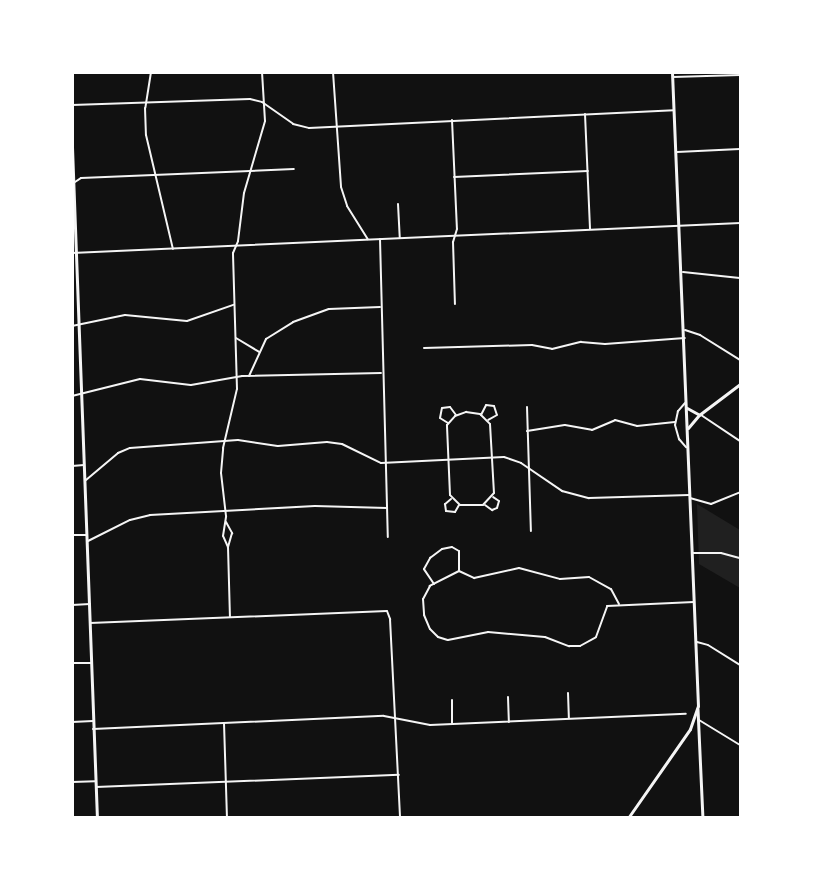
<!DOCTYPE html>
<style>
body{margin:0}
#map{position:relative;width:813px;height:890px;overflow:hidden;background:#111;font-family:Raleway,sans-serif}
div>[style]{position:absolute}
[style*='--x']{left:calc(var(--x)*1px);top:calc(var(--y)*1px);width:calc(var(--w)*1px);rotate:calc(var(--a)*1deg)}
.green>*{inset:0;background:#202020}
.minor>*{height:2px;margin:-1px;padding:0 1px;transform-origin:1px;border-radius:1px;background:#f5f5f5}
.tertiary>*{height:2.5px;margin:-1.25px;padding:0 1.25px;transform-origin:1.25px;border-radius:1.25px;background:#f5f5f5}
.secondary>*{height:3px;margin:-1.5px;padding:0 1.5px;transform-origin:1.5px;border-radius:1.5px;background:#f5f5f5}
span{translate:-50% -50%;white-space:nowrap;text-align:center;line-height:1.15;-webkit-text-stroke:4.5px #fff;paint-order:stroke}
.frame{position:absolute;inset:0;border:74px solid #fff;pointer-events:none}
</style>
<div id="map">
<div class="green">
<i style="clip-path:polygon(697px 504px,740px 530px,740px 588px,699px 564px)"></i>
</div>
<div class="minor">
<i style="--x:151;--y:72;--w:36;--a:99"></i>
<i style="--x:145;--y:108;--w:27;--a:88"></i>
<i style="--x:146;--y:135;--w:117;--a:76.7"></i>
<i style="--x:333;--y:72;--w:115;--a:86"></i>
<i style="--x:341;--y:187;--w:20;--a:72"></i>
<i style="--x:347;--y:206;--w:39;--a:58"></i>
<i style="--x:673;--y:77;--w:67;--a:-1.7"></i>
<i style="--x:72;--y:105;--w:178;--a:-1.9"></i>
<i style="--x:250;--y:99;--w:12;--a:14"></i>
<i style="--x:262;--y:102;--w:38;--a:35"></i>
<i style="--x:293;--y:124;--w:16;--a:14"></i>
<i style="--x:309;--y:128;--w:365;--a:-2.8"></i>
<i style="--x:585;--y:114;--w:115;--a:87.5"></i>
<i style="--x:452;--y:120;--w:109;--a:87.4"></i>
<i style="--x:457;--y:229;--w:14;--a:107"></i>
<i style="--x:453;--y:242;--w:62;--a:88.2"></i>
<i style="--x:677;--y:152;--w:63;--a:-2.7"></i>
<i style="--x:454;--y:177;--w:134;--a:-2.6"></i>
<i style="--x:75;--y:182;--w:7;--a:-34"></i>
<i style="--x:81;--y:178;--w:213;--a:-2.4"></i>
<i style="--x:398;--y:204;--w:34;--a:87"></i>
<i style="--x:380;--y:239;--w:298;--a:88.5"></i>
<i style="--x:72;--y:253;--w:669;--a:-2.57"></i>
<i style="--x:683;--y:272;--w:57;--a:6"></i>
<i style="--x:72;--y:326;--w:54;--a:-11.7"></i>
<i style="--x:125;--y:315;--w:62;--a:5.5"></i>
<i style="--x:187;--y:321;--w:49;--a:-19.2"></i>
<i style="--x:685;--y:330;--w:16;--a:18"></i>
<i style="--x:700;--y:335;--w:47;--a:32"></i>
<i style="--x:236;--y:338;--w:27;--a:31"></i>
<i style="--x:424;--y:348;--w:108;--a:-1.6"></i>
<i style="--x:532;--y:345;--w:20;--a:11"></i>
<i style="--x:552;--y:349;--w:30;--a:-14"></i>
<i style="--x:581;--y:342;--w:24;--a:5"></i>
<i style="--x:605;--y:344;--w:80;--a:-4.3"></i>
<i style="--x:249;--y:376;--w:41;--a:-65.3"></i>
<i style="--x:266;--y:339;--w:32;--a:-32"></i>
<i style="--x:293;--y:322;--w:38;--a:-20"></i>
<i style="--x:329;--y:309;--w:51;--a:-2.2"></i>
<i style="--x:72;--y:396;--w:70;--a:-14"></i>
<i style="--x:140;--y:379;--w:51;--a:6.7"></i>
<i style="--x:191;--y:385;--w:52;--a:-10"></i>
<i style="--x:242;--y:376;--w:139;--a:-1.2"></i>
<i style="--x:685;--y:403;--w:11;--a:131"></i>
<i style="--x:678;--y:411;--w:14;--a:102"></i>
<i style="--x:675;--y:425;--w:15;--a:74"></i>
<i style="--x:679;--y:439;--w:11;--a:49"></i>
<i style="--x:527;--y:407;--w:124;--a:88.2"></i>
<i style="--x:466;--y:412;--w:14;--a:8"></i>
<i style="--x:480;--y:414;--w:14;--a:45"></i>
<i style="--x:490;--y:424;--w:69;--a:86.7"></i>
<i style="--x:494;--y:493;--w:16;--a:133"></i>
<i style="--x:483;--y:505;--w:23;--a:180"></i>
<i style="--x:460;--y:505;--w:14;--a:-135"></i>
<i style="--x:450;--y:495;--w:70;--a:-92.5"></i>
<i style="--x:447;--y:425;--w:12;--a:-48"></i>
<i style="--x:455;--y:416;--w:12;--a:-20"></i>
<i style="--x:481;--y:415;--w:11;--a:-63"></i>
<i style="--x:486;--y:405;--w:8;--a:7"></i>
<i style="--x:494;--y:406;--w:9;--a:72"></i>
<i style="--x:497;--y:415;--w:10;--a:151"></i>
<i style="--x:701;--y:415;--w:47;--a:33.7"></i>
<i style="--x:448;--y:423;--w:9;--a:-148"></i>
<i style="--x:440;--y:418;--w:10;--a:-79"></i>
<i style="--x:442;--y:408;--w:8;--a:-7"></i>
<i style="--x:450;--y:407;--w:10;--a:53"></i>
<i style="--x:527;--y:431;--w:38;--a:-9"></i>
<i style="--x:565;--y:425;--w:27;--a:10"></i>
<i style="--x:592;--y:430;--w:25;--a:-23"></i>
<i style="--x:615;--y:420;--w:23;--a:15"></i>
<i style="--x:637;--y:426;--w:38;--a:-6"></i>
<i style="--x:72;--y:466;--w:12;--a:-5"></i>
<i style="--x:86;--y:480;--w:42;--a:-40.2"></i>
<i style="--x:118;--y:453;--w:13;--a:-23"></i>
<i style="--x:130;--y:448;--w:108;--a:-4.2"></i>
<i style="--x:238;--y:440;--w:40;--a:8.5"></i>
<i style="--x:278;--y:446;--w:49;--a:-4.7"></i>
<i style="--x:327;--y:442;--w:15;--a:8"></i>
<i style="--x:342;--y:444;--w:43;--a:26"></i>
<i style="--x:381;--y:463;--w:123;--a:-2.8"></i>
<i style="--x:504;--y:457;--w:18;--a:19"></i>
<i style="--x:521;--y:463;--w:50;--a:34.3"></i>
<i style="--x:562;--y:491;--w:28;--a:15"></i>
<i style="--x:589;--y:498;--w:100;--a:-1.7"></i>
<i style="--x:690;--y:498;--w:22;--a:16"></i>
<i style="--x:711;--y:504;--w:31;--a:-22"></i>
<i style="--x:451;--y:499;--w:8;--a:140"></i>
<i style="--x:445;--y:504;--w:7;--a:82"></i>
<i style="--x:446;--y:511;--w:9;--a:6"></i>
<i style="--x:455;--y:512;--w:8;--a:-60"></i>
<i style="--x:485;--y:505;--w:9;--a:36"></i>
<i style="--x:492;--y:510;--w:5;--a:-22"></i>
<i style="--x:497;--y:508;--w:7;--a:-74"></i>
<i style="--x:499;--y:501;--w:7;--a:-146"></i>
<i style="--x:226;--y:522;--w:13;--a:61"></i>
<i style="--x:232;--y:533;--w:15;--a:106"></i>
<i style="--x:228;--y:547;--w:12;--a:-114"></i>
<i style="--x:223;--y:536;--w:20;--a:-81"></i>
<i style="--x:226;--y:516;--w:43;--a:-96.6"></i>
<i style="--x:221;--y:473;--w:25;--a:-85"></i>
<i style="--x:223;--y:448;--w:61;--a:-76.7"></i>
<i style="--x:237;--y:389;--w:136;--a:-91.7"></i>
<i style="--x:233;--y:253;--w:13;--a:-67"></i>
<i style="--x:238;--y:241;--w:48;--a:-82.9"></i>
<i style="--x:244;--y:193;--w:75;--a:-73.7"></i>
<i style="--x:265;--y:121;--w:49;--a:-93.5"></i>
<i style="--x:72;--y:535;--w:15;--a:0"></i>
<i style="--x:88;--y:541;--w:47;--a:-26.6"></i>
<i style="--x:130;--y:520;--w:21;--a:-14"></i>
<i style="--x:150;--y:515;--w:165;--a:-3.1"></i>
<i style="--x:315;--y:506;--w:72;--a:1.6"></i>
<i style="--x:228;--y:547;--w:70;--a:88.4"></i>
<i style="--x:692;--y:553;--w:29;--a:0"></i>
<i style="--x:721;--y:553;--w:20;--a:15"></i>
<i style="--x:459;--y:571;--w:33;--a:153"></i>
<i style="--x:430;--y:586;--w:15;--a:118"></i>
<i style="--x:423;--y:599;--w:16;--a:86"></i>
<i style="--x:424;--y:615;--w:15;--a:67"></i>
<i style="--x:430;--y:629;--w:11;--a:45"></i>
<i style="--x:438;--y:637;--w:10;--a:17"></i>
<i style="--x:448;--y:640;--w:41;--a:-11.3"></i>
<i style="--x:488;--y:632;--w:57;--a:5"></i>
<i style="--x:545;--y:637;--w:26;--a:21"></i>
<i style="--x:569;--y:646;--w:11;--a:0"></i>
<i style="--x:580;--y:646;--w:18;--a:-29"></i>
<i style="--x:596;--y:637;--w:33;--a:-70"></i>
<i style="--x:607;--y:606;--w:87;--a:-2.6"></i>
<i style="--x:459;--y:571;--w:17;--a:25"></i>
<i style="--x:474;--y:578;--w:46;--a:-12.5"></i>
<i style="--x:519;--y:568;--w:42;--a:15"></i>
<i style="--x:560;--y:579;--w:29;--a:-4"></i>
<i style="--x:589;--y:577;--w:25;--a:29"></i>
<i style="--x:611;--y:589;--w:17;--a:62"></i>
<i style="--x:434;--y:584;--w:18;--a:-124"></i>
<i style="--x:424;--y:569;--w:13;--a:-61"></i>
<i style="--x:430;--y:558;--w:15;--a:-37"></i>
<i style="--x:442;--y:549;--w:10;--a:-11"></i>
<i style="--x:452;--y:547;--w:8;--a:30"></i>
<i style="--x:459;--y:551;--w:20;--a:90"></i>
<i style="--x:72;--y:605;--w:18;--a:-3"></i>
<i style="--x:90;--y:623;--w:297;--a:-2.3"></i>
<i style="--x:387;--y:611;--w:9;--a:69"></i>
<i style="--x:390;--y:619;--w:199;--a:87.1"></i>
<i style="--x:697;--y:642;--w:11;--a:15"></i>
<i style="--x:708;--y:645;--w:38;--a:32"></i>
<i style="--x:72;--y:663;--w:19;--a:0"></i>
<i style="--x:568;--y:693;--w:25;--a:88"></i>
<i style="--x:508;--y:697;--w:25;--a:88"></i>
<i style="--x:452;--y:700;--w:24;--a:90"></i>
<i style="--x:699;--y:720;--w:48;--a:31.4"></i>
<i style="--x:72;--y:722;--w:21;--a:-3"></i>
<i style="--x:224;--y:723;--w:95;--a:88.2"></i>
<i style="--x:93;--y:729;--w:291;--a:-2.6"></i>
<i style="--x:384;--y:716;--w:47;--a:11.1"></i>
<i style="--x:430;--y:725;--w:256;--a:-2.5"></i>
<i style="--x:72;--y:782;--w:23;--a:-2"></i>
<i style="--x:96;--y:787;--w:303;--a:-2.3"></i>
</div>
<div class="tertiary">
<i style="--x:698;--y:709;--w:109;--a:87.4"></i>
</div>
<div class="secondary">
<i style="--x:72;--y:147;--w:671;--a:87.87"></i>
<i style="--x:687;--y:408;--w:13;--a:29"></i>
<i style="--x:688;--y:428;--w:17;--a:-50"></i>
<i style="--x:699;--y:415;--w:51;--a:-37.1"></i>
<i style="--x:628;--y:818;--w:108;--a:-55.1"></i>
<i style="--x:690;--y:729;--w:24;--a:-71"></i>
<i style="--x:698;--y:706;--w:635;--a:-92.35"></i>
</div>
<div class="frame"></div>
</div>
